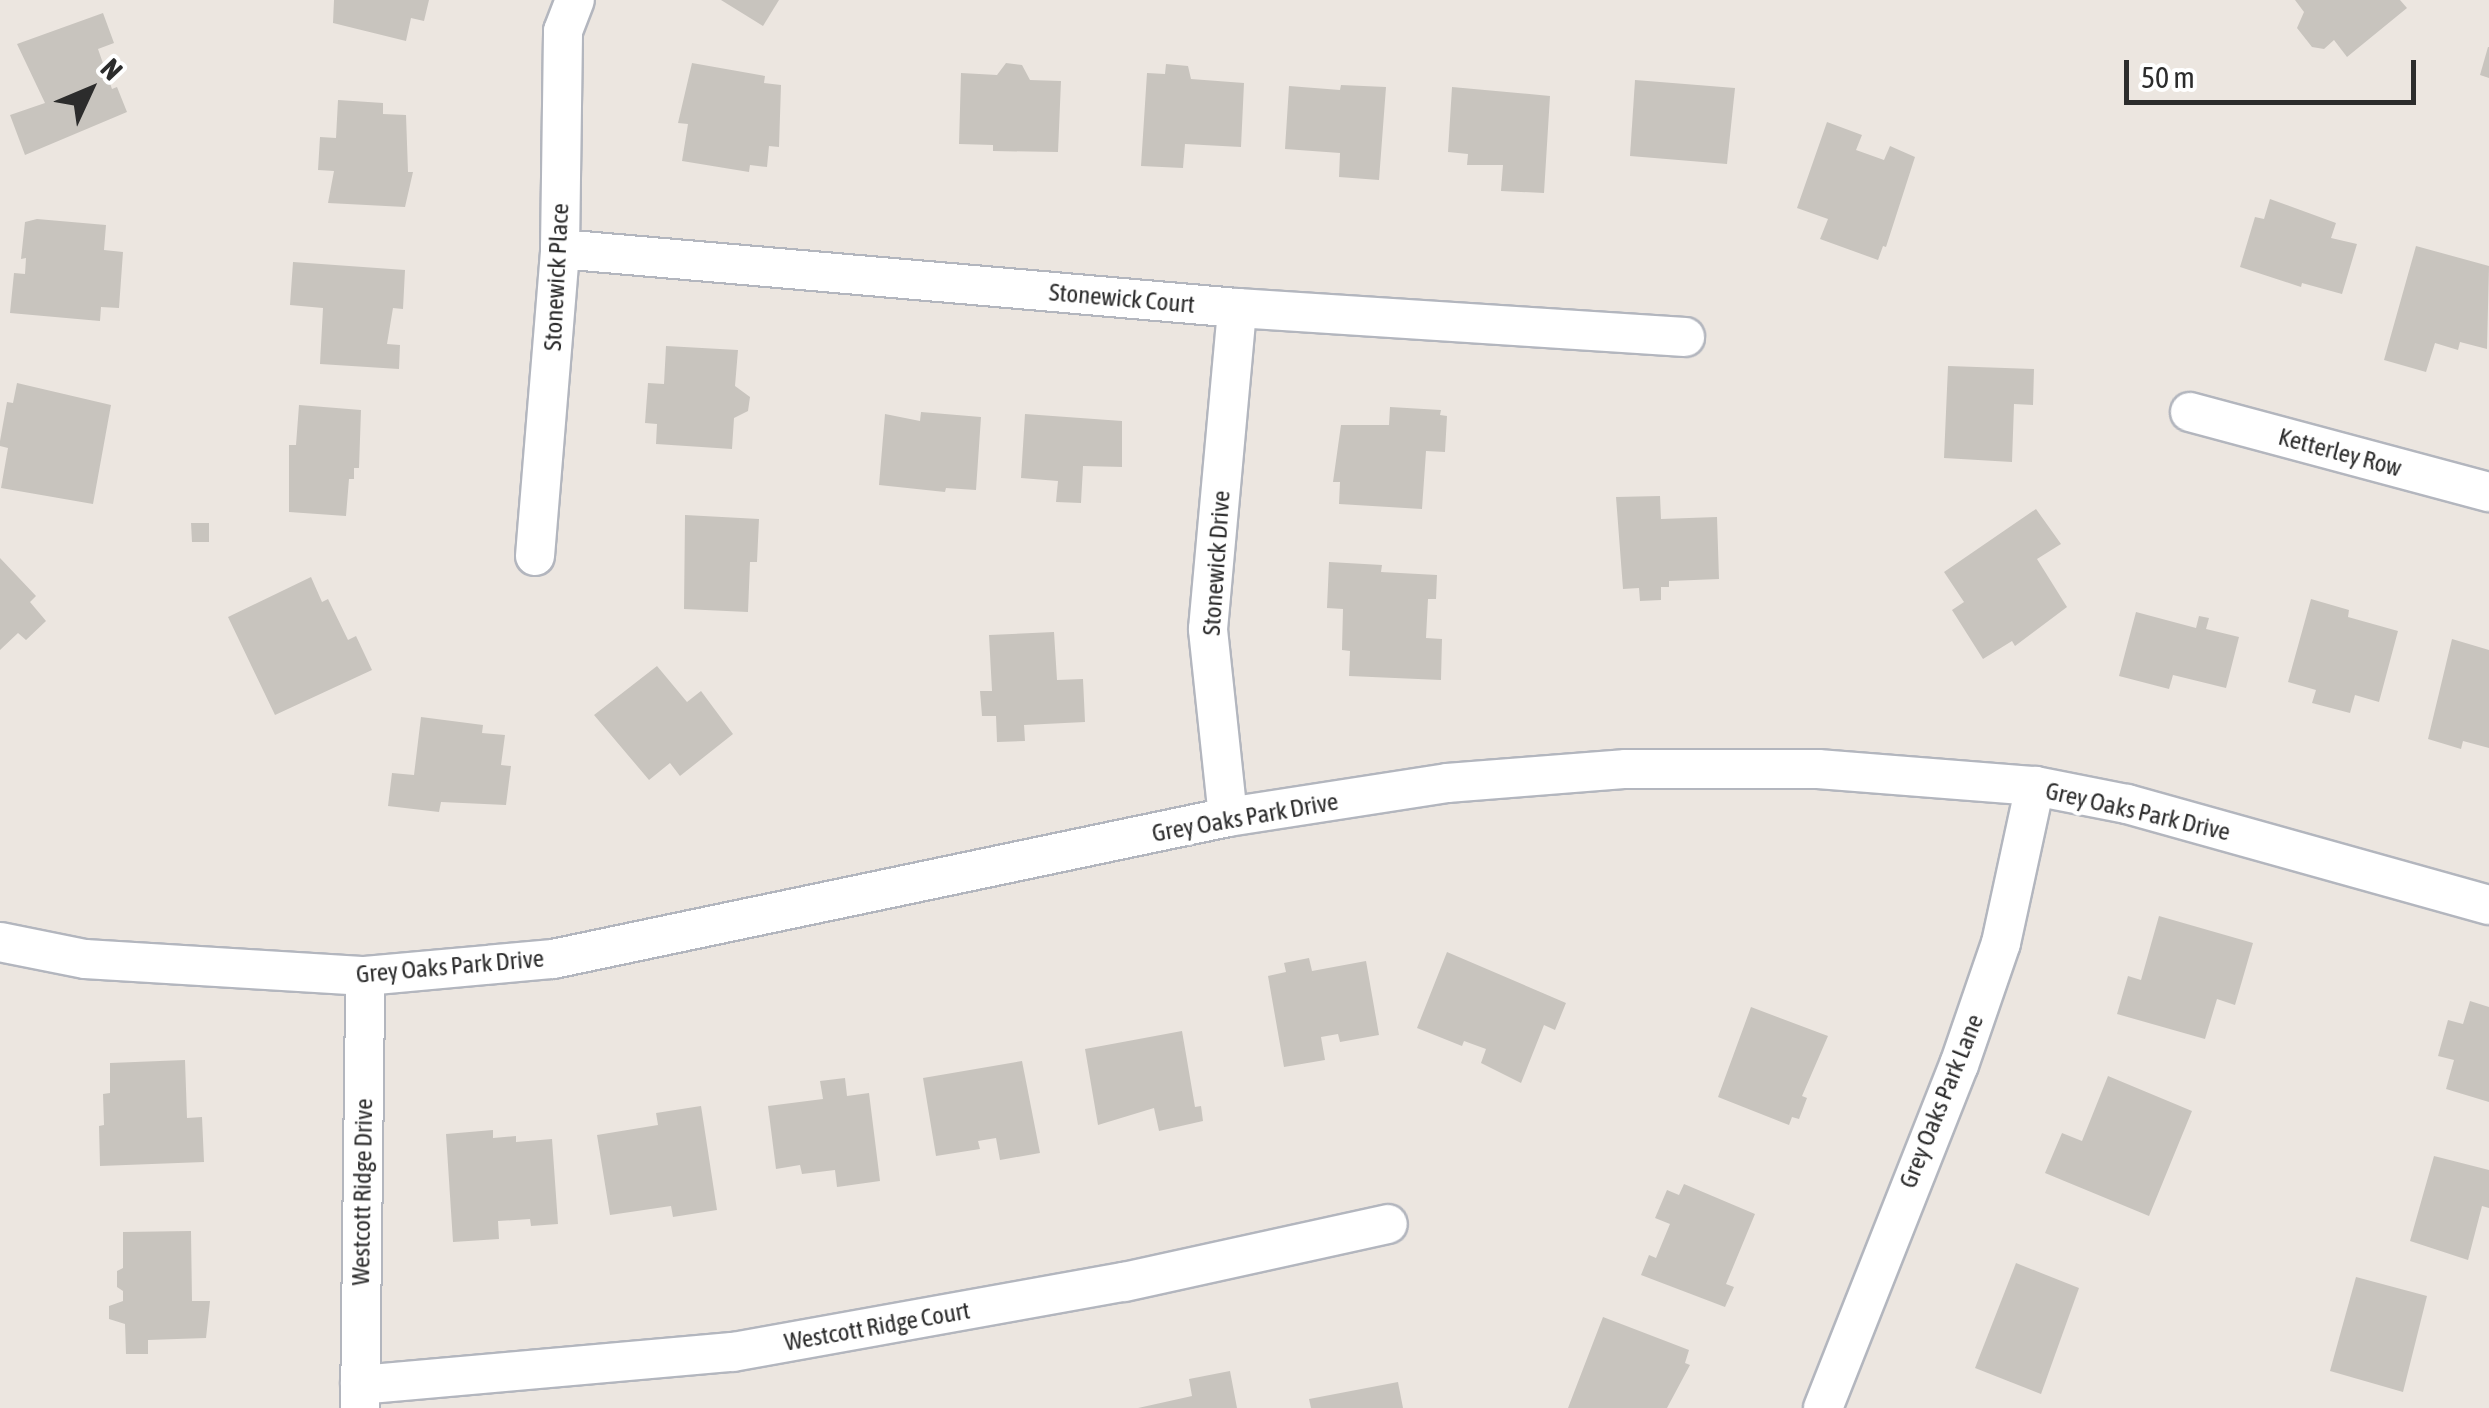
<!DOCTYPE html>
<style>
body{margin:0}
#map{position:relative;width:2489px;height:1408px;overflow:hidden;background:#ece6e0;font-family:"Asap Condensed",sans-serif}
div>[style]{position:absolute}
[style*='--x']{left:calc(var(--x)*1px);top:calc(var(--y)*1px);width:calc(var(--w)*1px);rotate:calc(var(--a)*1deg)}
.building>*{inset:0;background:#c8c4be}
.roads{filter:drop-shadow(2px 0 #b3b6be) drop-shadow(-2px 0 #b3b6be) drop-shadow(0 2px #b3b6be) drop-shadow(0 -2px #b3b6be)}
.minor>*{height:38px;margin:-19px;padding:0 19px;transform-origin:19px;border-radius:19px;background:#fff}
span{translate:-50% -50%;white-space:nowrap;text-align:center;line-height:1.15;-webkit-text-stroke:9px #fff;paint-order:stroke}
.street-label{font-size:25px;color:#2c2c2c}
.north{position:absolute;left:40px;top:40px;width:100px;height:100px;-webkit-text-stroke:8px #fff;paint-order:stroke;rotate:46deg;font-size:28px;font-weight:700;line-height:40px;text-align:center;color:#2c2c2c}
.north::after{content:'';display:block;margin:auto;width:35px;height:45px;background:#2c2c2c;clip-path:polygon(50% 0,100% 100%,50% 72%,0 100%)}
.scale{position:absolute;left:2124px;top:60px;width:292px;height:45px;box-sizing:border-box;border:5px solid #2c2c2c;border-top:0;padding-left:12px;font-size:30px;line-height:35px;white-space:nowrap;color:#2c2c2c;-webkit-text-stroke:8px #fff;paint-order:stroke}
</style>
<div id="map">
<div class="building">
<i style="clip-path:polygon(334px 0,429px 0,424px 21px,411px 18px,406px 41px,333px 23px)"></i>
<i style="clip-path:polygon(721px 0,779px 0,763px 26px)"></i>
<i style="clip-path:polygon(2295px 0,2400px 0,2407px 8px,2347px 57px,2334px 40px,2324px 49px,2312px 47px,2297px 28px,2304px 12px)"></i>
<i style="clip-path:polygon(103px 13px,114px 43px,98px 49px,112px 89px,117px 87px,127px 112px,25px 155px,10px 115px,45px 103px,17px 44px)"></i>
<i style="clip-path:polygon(2488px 47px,2489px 47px,2489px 78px,2480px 75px)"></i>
<i style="clip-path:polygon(692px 63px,765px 76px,764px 83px,781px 85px,779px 147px,769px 146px,767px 167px,750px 165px,749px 172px,682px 161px,688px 124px,678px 123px)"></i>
<i style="clip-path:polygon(1006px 63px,1022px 65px,1030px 80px,1061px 81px,1058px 152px,993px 151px,993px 145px,959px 144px,961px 73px,997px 75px)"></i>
<i style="clip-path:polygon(1166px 64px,1188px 66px,1191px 79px,1244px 83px,1241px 147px,1185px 144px,1183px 168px,1141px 166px,1147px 73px,1165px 74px)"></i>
<i style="clip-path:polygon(1635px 80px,1735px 88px,1727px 164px,1630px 156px)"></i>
<i style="clip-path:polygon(1341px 85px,1386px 87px,1379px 180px,1339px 177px,1340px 153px,1285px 149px,1289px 86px,1340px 90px)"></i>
<i style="clip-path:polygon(1452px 87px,1550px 96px,1544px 193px,1501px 191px,1503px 165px,1467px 165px,1468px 154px,1448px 152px)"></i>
<i style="clip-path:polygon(338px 100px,383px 103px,383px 114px,406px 115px,408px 172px,413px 172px,405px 207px,328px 203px,334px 171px,318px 170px,320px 137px,336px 138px)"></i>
<i style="clip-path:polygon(1827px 122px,1862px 135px,1856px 150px,1884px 160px,1890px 146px,1915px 157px,1886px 247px,1883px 246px,1878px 260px,1820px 239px,1828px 219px,1797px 208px)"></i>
<i style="clip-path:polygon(2270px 199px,2336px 223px,2331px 238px,2357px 244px,2342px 294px,2302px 283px,2301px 287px,2240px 267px,2255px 217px,2264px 219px)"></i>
<i style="clip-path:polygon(37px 219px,106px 225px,104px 250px,123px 252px,119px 308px,101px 307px,100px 321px,10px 313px,14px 273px,25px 274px,26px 258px,21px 259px,25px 222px)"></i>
<i style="clip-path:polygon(2416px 246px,2489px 266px,2487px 349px,2460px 342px,2458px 350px,2435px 343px,2426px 372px,2384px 360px)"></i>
<i style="clip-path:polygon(293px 262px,405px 270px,403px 309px,393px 308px,387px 344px,400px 345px,399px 369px,320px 364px,323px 308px,290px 305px)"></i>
<i style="clip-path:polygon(666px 346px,738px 350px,735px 386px,750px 397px,748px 411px,734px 418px,732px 449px,656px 444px,657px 424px,645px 423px,648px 383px,664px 384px)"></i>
<i style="clip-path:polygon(1948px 366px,2034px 369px,2033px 405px,2014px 404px,2012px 462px,1944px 458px)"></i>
<i style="clip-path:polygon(17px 383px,111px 405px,93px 504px,1px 488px,8px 448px,0 446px,0 441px,7px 402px,13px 403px)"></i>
<i style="clip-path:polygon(299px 405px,361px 410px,359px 468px,354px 468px,354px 479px,349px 479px,346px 516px,289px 512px,289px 445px,296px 445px)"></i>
<i style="clip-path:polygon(1390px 407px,1441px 410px,1440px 415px,1447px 416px,1445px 452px,1426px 451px,1422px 509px,1339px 504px,1340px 482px,1333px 482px,1341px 425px,1389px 425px)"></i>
<i style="clip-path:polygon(921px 412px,981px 417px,976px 490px,946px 488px,945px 492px,879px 485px,885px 414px,920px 421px)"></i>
<i style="clip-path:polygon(1025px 414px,1122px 421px,1122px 467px,1083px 466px,1081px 503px,1056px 502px,1058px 481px,1021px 478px)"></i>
<i style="clip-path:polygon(1660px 496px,1661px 519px,1717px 517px,1719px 579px,1669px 581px,1669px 587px,1661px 587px,1661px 600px,1640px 601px,1639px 588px,1623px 589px,1616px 497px)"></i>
<i style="clip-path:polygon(2036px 509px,2061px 544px,2037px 559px,2067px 607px,2015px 646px,2012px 641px,1983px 659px,1952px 610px,1964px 602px,1944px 572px)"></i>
<i style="clip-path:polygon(685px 515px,759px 519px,757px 562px,750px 562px,748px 612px,684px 609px)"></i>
<i style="clip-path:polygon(191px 523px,209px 523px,209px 542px,192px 542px)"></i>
<i style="clip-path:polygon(0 558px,36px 596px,30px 602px,46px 621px,26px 640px,18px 633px,0 650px)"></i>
<i style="clip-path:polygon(1329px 562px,1382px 565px,1381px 572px,1437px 575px,1436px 599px,1428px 599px,1426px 638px,1442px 639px,1441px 680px,1349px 676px,1350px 651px,1342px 650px,1343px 609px,1327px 608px)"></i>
<i style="clip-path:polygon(311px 577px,322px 602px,328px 599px,348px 640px,356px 636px,372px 670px,275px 715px,228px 617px)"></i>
<i style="clip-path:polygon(2311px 599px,2349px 610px,2348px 617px,2398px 631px,2379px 702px,2355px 695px,2350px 713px,2312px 703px,2316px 690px,2288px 682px)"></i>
<i style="clip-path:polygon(2136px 612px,2196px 628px,2199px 616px,2209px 618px,2206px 629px,2239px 637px,2226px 688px,2173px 675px,2169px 689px,2119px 676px)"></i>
<i style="clip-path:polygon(1054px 632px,1057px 680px,1083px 679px,1085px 722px,1024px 725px,1025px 741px,997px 742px,996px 716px,982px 716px,980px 691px,992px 691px,989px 635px)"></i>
<i style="clip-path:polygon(2452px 639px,2489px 650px,2489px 748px,2463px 741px,2461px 749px,2428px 739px)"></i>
<i style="clip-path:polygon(657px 666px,687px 702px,701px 691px,733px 734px,680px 776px,670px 763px,649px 780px,594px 715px)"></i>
<i style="clip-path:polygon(421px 717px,483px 725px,482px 733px,505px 735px,501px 765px,511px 766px,506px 805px,441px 802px,439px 812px,388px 806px,392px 773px,414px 775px)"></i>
<i style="clip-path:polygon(2159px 916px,2253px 943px,2235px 1005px,2217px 999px,2205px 1039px,2117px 1014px,2128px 976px,2141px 980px)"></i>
<i style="clip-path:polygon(1447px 952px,1566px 1003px,1555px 1030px,1544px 1025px,1521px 1083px,1481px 1063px,1486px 1049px,1464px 1041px,1462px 1046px,1417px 1028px)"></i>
<i style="clip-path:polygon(1309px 958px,1312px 971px,1366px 961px,1379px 1035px,1340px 1042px,1338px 1034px,1321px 1037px,1325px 1060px,1284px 1067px,1268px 976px,1286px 972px,1284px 963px)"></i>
<i style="clip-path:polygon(2470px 1001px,2489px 1007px,2489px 1102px,2446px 1089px,2454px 1060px,2438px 1056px,2448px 1020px,2463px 1024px)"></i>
<i style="clip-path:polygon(1751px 1007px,1828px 1036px,1802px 1096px,1807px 1098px,1799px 1119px,1792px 1117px,1789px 1125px,1718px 1097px)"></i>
<i style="clip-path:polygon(1182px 1031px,1195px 1107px,1201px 1106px,1203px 1121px,1159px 1131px,1154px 1108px,1098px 1125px,1085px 1049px)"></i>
<i style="clip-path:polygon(185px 1060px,187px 1118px,202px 1117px,204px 1162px,100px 1166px,99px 1126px,104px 1125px,103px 1094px,110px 1093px,110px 1063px)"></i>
<i style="clip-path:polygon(1022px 1061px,1040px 1153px,1000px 1160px,996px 1138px,978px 1141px,980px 1149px,936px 1156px,923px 1078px)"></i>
<i style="clip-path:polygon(2108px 1076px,2192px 1111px,2149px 1216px,2045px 1173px,2062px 1133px,2082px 1141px)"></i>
<i style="clip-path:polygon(845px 1078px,847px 1096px,869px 1093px,880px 1181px,837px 1187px,835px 1170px,802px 1174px,800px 1165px,776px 1169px,768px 1106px,823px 1099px,820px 1081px)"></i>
<i style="clip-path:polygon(701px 1106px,717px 1210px,673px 1217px,671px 1206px,610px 1215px,597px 1135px,658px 1125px,656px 1113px)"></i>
<i style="clip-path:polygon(493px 1130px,493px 1138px,516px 1136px,516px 1142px,552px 1139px,558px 1224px,531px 1226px,530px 1219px,498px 1221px,499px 1239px,453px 1242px,446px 1134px)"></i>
<i style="clip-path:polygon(2434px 1156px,2489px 1170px,2489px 1208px,2482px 1206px,2468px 1260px,2410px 1241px)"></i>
<i style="clip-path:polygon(1684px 1184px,1755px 1214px,1726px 1284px,1734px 1287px,1725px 1307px,1641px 1275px,1649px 1255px,1656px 1258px,1670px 1224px,1655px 1218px,1667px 1190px,1679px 1195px)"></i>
<i style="clip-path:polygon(191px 1231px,192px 1301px,210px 1301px,206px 1338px,148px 1340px,148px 1354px,126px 1354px,125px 1324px,109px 1319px,109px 1306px,123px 1301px,123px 1291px,117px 1287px,117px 1271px,123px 1268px,123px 1232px)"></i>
<i style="clip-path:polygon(2016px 1263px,2079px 1288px,2041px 1394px,1975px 1368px)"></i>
<i style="clip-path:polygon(2356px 1277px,2427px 1296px,2403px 1392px,2330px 1371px)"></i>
<i style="clip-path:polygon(1603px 1317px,1689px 1350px,1685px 1363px,1690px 1365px,1667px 1408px,1568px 1408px)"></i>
<i style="clip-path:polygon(1230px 1371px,1237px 1408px,1138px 1408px,1192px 1396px,1189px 1379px)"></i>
<i style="clip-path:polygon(1398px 1382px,1403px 1408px,1311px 1408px,1309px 1399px)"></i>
</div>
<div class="roads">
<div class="minor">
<i style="--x:560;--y:249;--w:680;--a:4.98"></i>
<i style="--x:1237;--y:308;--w:449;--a:3.7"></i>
<i style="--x:2190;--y:412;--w:310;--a:15"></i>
<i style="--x:535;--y:556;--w:308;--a:-85.3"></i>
<i style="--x:560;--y:249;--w:218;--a:-89.2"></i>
<i style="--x:563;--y:31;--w:33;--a:-69"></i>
<i style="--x:1228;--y:817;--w:189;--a:-96.1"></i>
<i style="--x:1208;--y:629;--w:322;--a:-84.8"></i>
<i style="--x:0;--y:942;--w:87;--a:11.3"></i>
<i style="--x:85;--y:959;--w:281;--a:3.5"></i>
<i style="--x:365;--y:976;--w:189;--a:-5.2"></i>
<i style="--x:553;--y:959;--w:690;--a:-11.88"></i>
<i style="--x:1228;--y:817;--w:222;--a:-8.8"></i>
<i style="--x:1447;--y:783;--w:180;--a:-4.5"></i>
<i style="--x:1626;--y:769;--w:192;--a:0"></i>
<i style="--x:1818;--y:769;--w:218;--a:4.5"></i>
<i style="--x:2035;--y:786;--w:94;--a:11.1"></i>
<i style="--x:2127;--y:804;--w:376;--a:15.6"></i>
<i style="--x:360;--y:1385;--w:374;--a:-5.1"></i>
<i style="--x:733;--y:1352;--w:397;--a:-10.2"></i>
<i style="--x:1124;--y:1282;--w:270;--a:-12.4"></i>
<i style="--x:360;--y:1408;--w:432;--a:-89.3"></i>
<i style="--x:1823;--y:1408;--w:369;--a:-68.4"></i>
<i style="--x:1959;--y:1065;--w:129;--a:-71"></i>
<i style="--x:2001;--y:943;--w:161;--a:-77.8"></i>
</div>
</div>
<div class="street-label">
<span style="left:556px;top:277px;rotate:-87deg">Stonewick Place</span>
<span style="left:1122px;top:298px;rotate:5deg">Stonewick Court</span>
<span style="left:2340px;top:452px;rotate:15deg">Ketterley Row</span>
<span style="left:1216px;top:563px;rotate:-86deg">Stonewick Drive</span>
<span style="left:2138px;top:811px;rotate:13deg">Grey Oaks Park Drive</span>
<span style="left:1245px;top:817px;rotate:-10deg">Grey Oaks Park Drive</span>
<span style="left:450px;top:966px;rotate:-5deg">Grey Oaks Park Drive</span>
<span style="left:1941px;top:1101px;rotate:-68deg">Grey Oaks Park Lane</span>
<span style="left:362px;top:1192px;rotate:-89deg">Westcott Ridge Drive</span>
<span style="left:877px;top:1326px;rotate:-10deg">Westcott Ridge Court</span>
</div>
<div class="north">N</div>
<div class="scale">50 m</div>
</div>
